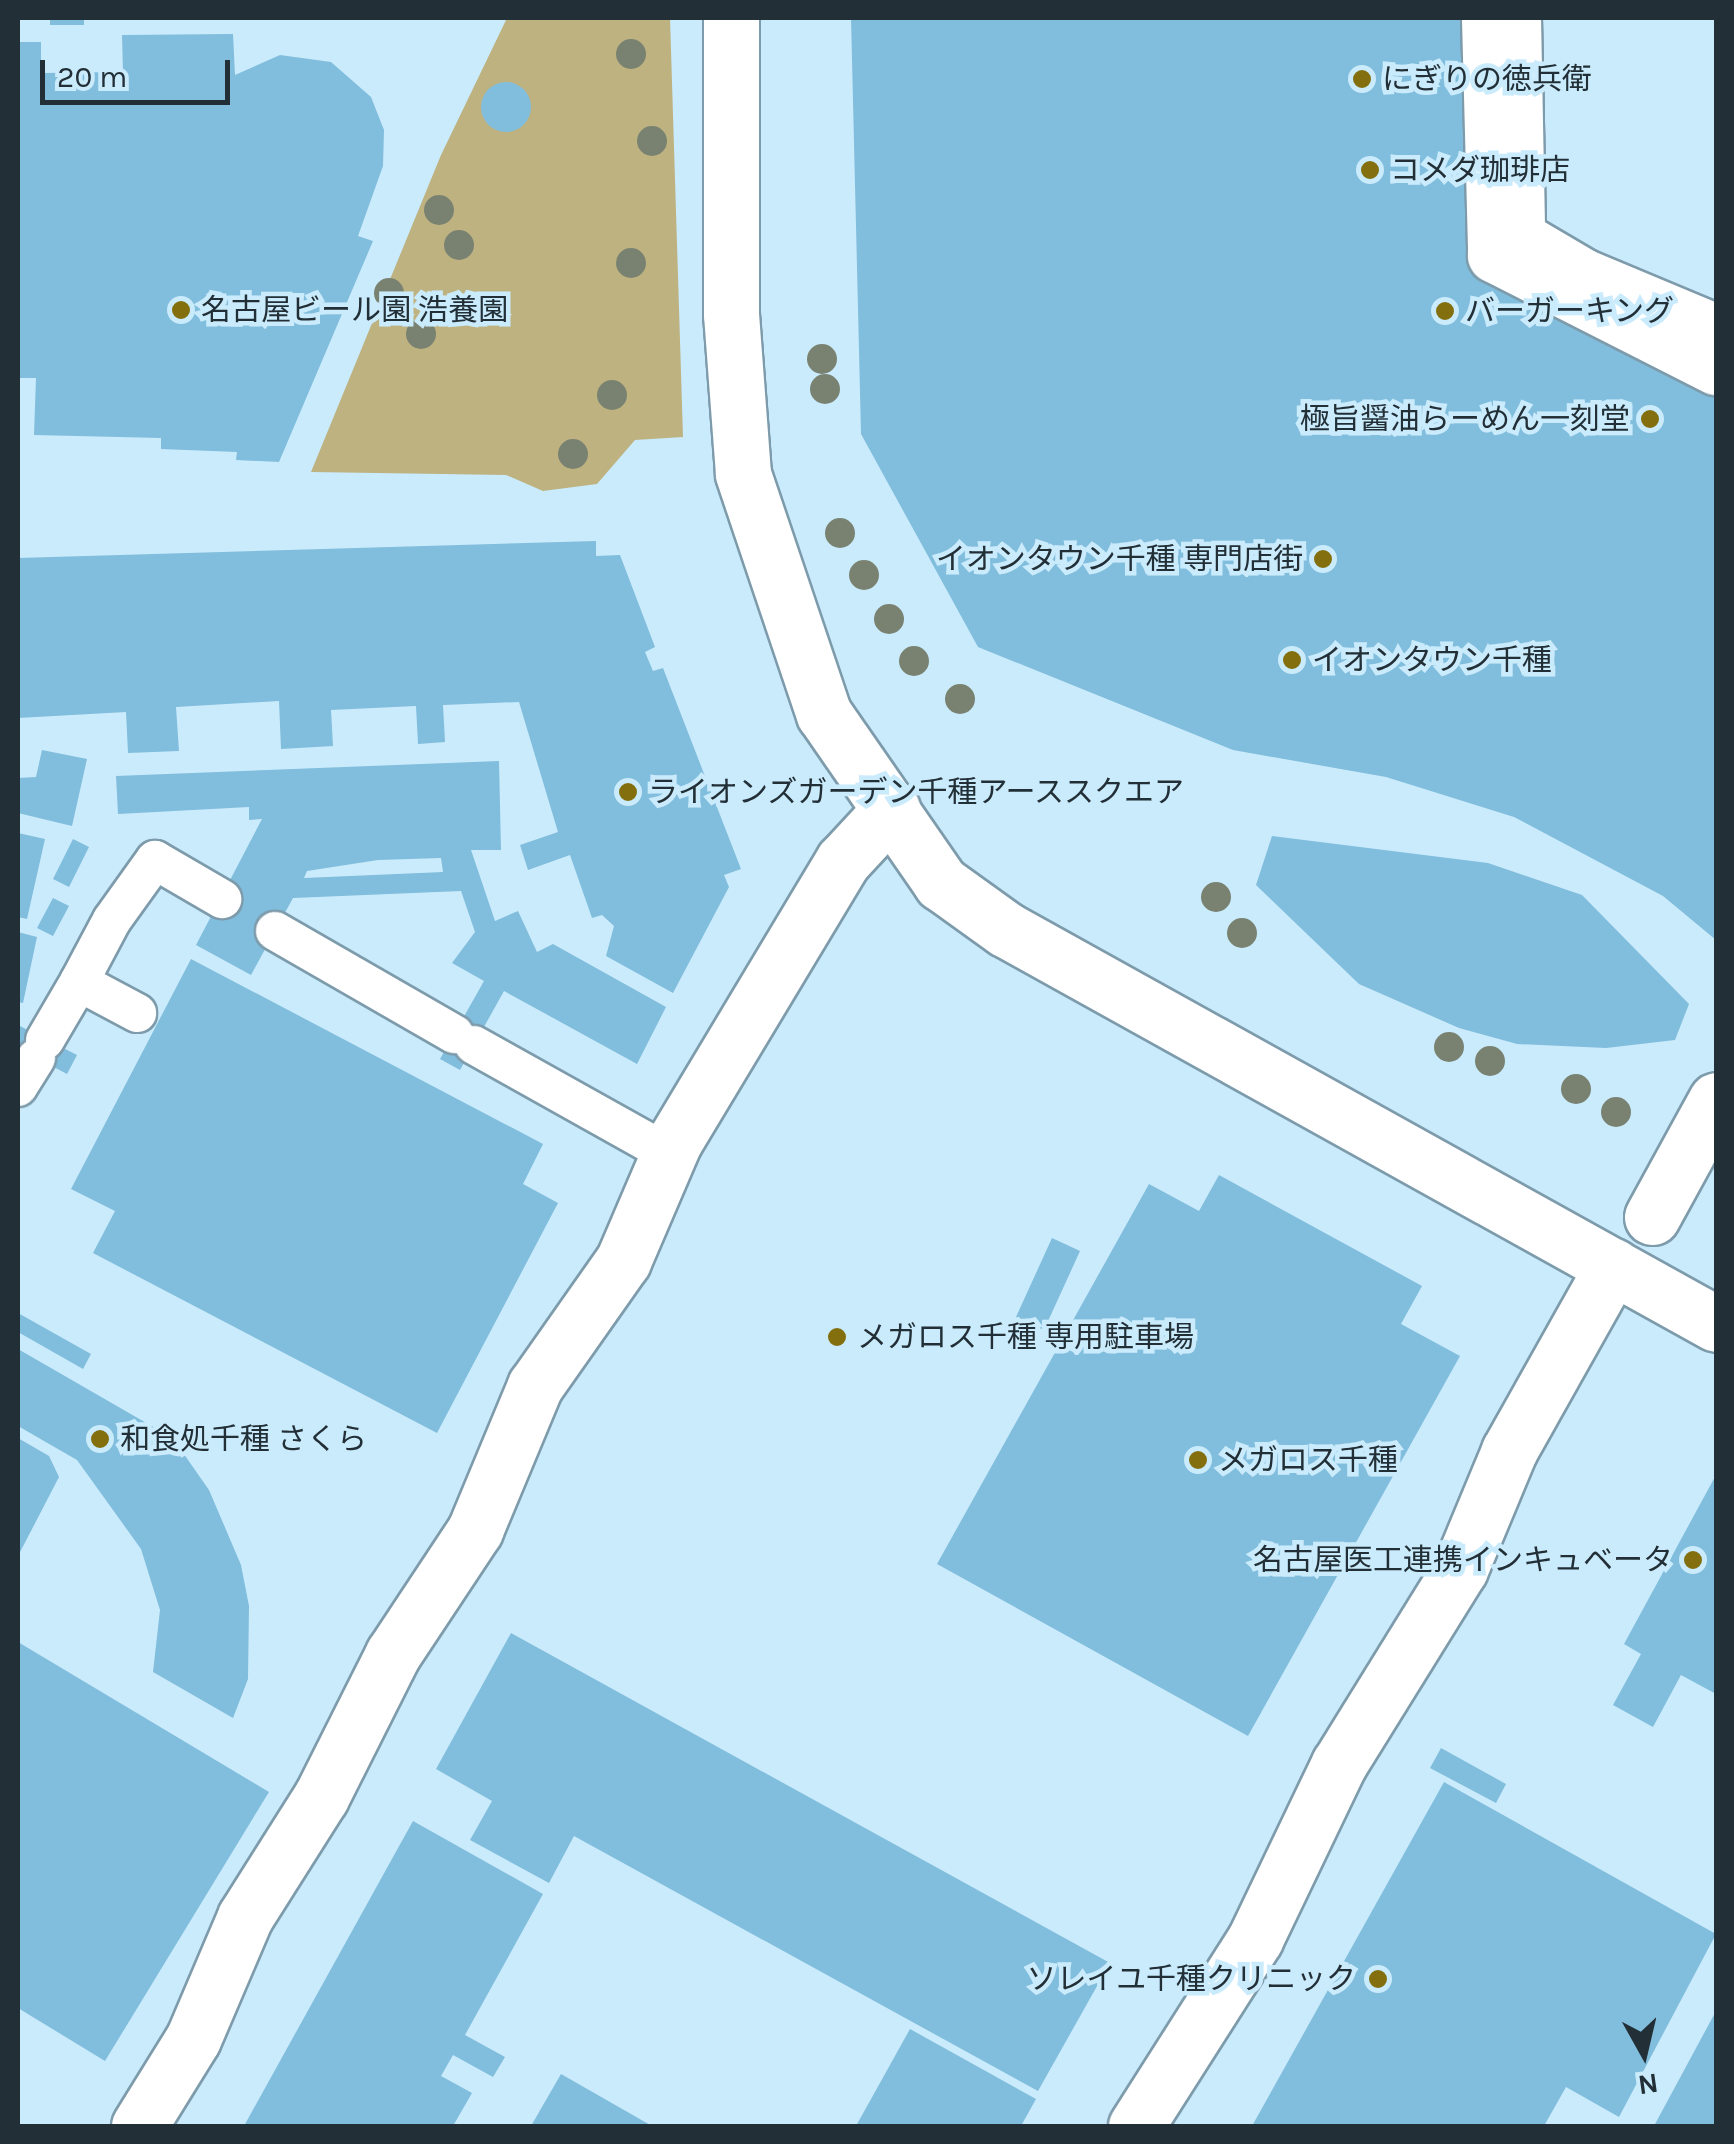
<!DOCTYPE html>
<meta charset="utf-8">
<style>
body{margin:0}
#map{position:relative;width:1734px;height:2144px;overflow:hidden;background:#caebfc;font-family:Karla,"Noto Sans JP",sans-serif}
div>[style]{position:absolute}
[style*='--x']{left:calc(var(--x)*1px);top:calc(var(--y)*1px);width:calc(var(--w)*1px);rotate:calc(var(--a)*1deg)}
.green>*{inset:0;background:#beb281}
.building>*{inset:0;background:#81bddc}
.round{border-radius:50%}
.roads{filter:drop-shadow(2px 0 #7d9bab) drop-shadow(-2px 0 #7d9bab) drop-shadow(0 2px #7d9bab) drop-shadow(0 -2px #7d9bab)}
.lane>*{height:38px;margin:-19px;padding:0 19px;transform-origin:19px;border-radius:19px;background:#fff}
.street>*{height:55px;margin:-27.5px;padding:0 27.5px;transform-origin:27.5px;border-radius:27.5px;background:#fff}
.trees>*{width:30px;height:30px;margin:-15px;border-radius:50%;background:#798271}
.dots>*{width:28px;height:28px;translate:-50% -50%;box-sizing:border-box;border:5px solid #caebfc;border-radius:50%}
span{translate:-50% -50%;white-space:nowrap;text-align:center;line-height:1.15;-webkit-text-stroke:9px #caebfc;paint-order:stroke}
.poi-label{font-size:30px;color:#222f36}
.left{translate:0 -50%;text-align:left}
.right{translate:-100% -50%;text-align:right}
.frame{position:absolute;inset:0;border:20px solid #222f36;pointer-events:none}
.north{position:absolute;left:1594px;top:2004px;width:100px;height:100px;-webkit-text-stroke:8px #caebfc;paint-order:stroke;rotate:172deg;font-size:28px;font-weight:700;line-height:40px;text-align:center;color:#222f36}
.north::after{content:'';display:block;margin:auto;width:35px;height:45px;background:#222f36;clip-path:polygon(50% 0,100% 100%,50% 72%,0 100%)}
.scale{position:absolute;left:40px;top:60px;width:190px;height:45px;box-sizing:border-box;border:5px solid #222f36;border-top:0;padding-left:12px;font-size:30px;line-height:35px;white-space:nowrap;color:#222f36;-webkit-text-stroke:8px #caebfc;paint-order:stroke}
</style>
<div id="map">
<div class="green">
<i style="clip-path:polygon(507px 18px,670px 18px,683px 437px,635px 440px,597px 484px,543px 491px,506px 475px,311px 472px,441px 155px)"></i>
</div>
<div class="building">
<i style="clip-path:polygon(50px 18px,84px 18px,84px 25px,50px 25px)"></i>
<i style="clip-path:polygon(851px 18px,1468px 18px,1472px 266px,1716px 389px,1716px 940px,1663px 896px,1514px 817px,1386px 777px,1233px 750px,978px 647px,861px 434px)"></i>
<i style="clip-path:polygon(233px 34px,235px 75px,280px 55px,331px 62px,371px 97px,384px 130px,383px 166px,358px 236px,373px 241px,279px 462px,236px 460px,237px 452px,161px 449px,161px 438px,34px 435px,36px 378px,18px 378px,18px 42px,41px 42px,41px 73px,123px 72px,122px 35px)"></i>
<i class="round" style="left:481px;top:82px;width:50px;height:50px"></i>
<i style="clip-path:polygon(596px 541px,596px 556px,620px 555px,655px 647px,645px 652px,653px 671px,663px 668px,741px 869px,724px 875px,729px 887px,673px 993px,606px 956px,614px 926px,602px 915px,592px 918px,570px 855px,528px 870px,520px 845px,558px 832px,519px 702px,443px 705px,445px 742px,418px 744px,416px 706px,331px 710px,333px 746px,281px 749px,279px 701px,176px 707px,179px 751px,128px 753px,126px 712px,18px 718px,18px 558px)"></i>
<i style="clip-path:polygon(42px 750px,87px 759px,72px 826px,18px 813px,18px 778px,36px 777px)"></i>
<i style="clip-path:polygon(evenodd,499px 761px,501px 850px,471px 850px,495px 921px,518px 911px,537px 952px,553px 944px,666px 1007px,637px 1064px,504px 991px,460px 1070px,440px 1059px,484px 981px,452px 963px,475px 932px,461px 891px,293px 898px,251px 975px,196px 945px,262px 819px,249px 820px,249px 807px,118px 814px,116px 776px,499px 761px,441px 858px,443px 872px,304px 878px,307px 871px,378px 860px,441px 858px)"></i>
<i style="clip-path:polygon(18px 833px,45px 839px,27px 919px,18px 917px)"></i>
<i style="clip-path:polygon(1272px 836px,1488px 863px,1582px 895px,1689px 1004px,1675px 1040px,1606px 1048px,1517px 1044px,1459px 1028px,1359px 984px,1256px 885px)"></i>
<i style="clip-path:polygon(73px 839px,89px 847px,69px 887px,53px 879px)"></i>
<i style="clip-path:polygon(53px 898px,69px 906px,53px 936px,37px 928px)"></i>
<i style="clip-path:polygon(18px 932px,37px 937px,23px 1003px,18px 1002px)"></i>
<i style="clip-path:polygon(191px 959px,543px 1144px,523px 1184px,558px 1203px,437px 1433px,93px 1253px,115px 1211px,71px 1189px)"></i>
<i style="clip-path:polygon(18px 1025px,77px 1055px,67px 1074px,18px 1048px)"></i>
<i style="clip-path:polygon(1219px 1175px,1422px 1286px,1401px 1324px,1460px 1356px,1248px 1736px,937px 1564px,1149px 1184px,1199px 1211px)"></i>
<i style="clip-path:polygon(1052px 1238px,1080px 1251px,1044px 1330px,1016px 1317px)"></i>
<i style="clip-path:polygon(18px 1313px,91px 1354px,83px 1369px,18px 1332px)"></i>
<i style="clip-path:polygon(18px 1349px,155px 1428px,179px 1447px,209px 1490px,241px 1565px,249px 1606px,248px 1679px,233px 1718px,153px 1672px,160px 1610px,141px 1549px,77px 1460px,18px 1426px)"></i>
<i style="clip-path:polygon(18px 1438px,49px 1456px,59px 1477px,18px 1556px)"></i>
<i style="clip-path:polygon(1716px 1475px,1716px 1694px,1681px 1675px,1653px 1727px,1613px 1705px,1641px 1654px,1624px 1644px)"></i>
<i style="clip-path:polygon(511px 1633px,1110px 1963px,1038px 2091px,574px 1836px,549px 1883px,470px 1840px,492px 1801px,436px 1769px)"></i>
<i style="clip-path:polygon(18px 1642px,269px 1792px,105px 2061px,18px 2008px)"></i>
<i style="clip-path:polygon(1441px 1748px,1506px 1784px,1496px 1803px,1430px 1768px)"></i>
<i style="clip-path:polygon(1444px 1782px,1716px 1934px,1619px 2117px,1566px 2087px,1544px 2126px,1252px 2126px)"></i>
<i style="clip-path:polygon(413px 1821px,543px 1894px,465px 2035px,505px 2057px,493px 2077px,453px 2055px,441px 2076px,472px 2093px,453px 2126px,244px 2126px)"></i>
<i style="clip-path:polygon(1716px 2011px,1716px 2126px,1654px 2126px)"></i>
<i style="clip-path:polygon(910px 2029px,1036px 2099px,1021px 2126px,856px 2126px)"></i>
<i style="clip-path:polygon(561px 2074px,652px 2126px,531px 2126px)"></i>
</div>
<div class="roads">
<div class="lane">
<i style="--x:1522;--y:18;--w:215;--a:88.9"></i>
<i style="--x:1526;--y:233;--w:71;--a:30.5"></i>
<i style="--x:1587;--y:269;--w:140;--a:22.7"></i>
<i style="--x:275;--y:931;--w:207;--a:29.9"></i>
<i style="--x:79;--y:982;--w:70;--a:-62"></i>
<i style="--x:112;--y:920;--w:74;--a:-54.4"></i>
<i style="--x:155;--y:860;--w:78;--a:30.2"></i>
<i style="--x:45;--y:1040;--w:67;--a:-59.6"></i>
<i style="--x:79;--y:982;--w:66;--a:28.1"></i>
<i style="--x:474;--y:1045;--w:223;--a:29.2"></i>
<i style="--x:18;--y:1087;--w:34;--a:-58"></i>
</div>
<div class="street">
<i style="--x:731;--y:18;--w:296;--a:90"></i>
<i style="--x:731;--y:314;--w:160;--a:85.7"></i>
<i style="--x:743;--y:474;--w:253;--a:71.4"></i>
<i style="--x:824;--y:714;--w:206;--a:55.3"></i>
<i style="--x:941;--y:883;--w:79;--a:35.7"></i>
<i style="--x:1005;--y:929;--w:813;--a:29.05"></i>
<i style="--x:1489;--y:18;--w:237;--a:88.5"></i>
<i style="--x:1495;--y:255;--w:248;--a:26.9"></i>
<i style="--x:1652;--y:1217;--w:133;--a:-61.3"></i>
<i style="--x:139;--y:2126;--w:102;--a:-58.2"></i>
<i style="--x:193;--y:2039;--w:133;--a:-66.9"></i>
<i style="--x:245;--y:1917;--w:142;--a:-57.7"></i>
<i style="--x:321;--y:1797;--w:160;--a:-63.3"></i>
<i style="--x:393;--y:1654;--w:149;--a:-56.5"></i>
<i style="--x:475;--y:1530;--w:156;--a:-67.4"></i>
<i style="--x:535;--y:1386;--w:153;--a:-54.9"></i>
<i style="--x:623;--y:1261;--w:129;--a:-66.8"></i>
<i style="--x:674;--y:1142;--w:328;--a:-59"></i>
<i style="--x:843;--y:861;--w:72;--a:-47.2"></i>
<i style="--x:1136;--y:2126;--w:222;--a:-57.5"></i>
<i style="--x:1255;--y:1939;--w:194;--a:-64.4"></i>
<i style="--x:1339;--y:1764;--w:229;--a:-58.2"></i>
<i style="--x:1460;--y:1569;--w:128;--a:-67.4"></i>
<i style="--x:1509;--y:1451;--w:212;--a:-60.7"></i>
</div>
</div>
<div class="trees">
<i style="left:631px;top:54px"></i>
<i style="left:652px;top:141px"></i>
<i style="left:439px;top:210px"></i>
<i style="left:459px;top:245px"></i>
<i style="left:631px;top:263px"></i>
<i style="left:389px;top:293px"></i>
<i style="left:421px;top:334px"></i>
<i style="left:822px;top:359px"></i>
<i style="left:825px;top:389px"></i>
<i style="left:612px;top:395px"></i>
<i style="left:573px;top:454px"></i>
<i style="left:840px;top:533px"></i>
<i style="left:864px;top:575px"></i>
<i style="left:889px;top:619px"></i>
<i style="left:914px;top:661px"></i>
<i style="left:960px;top:699px"></i>
<i style="left:1216px;top:897px"></i>
<i style="left:1242px;top:933px"></i>
<i style="left:1449px;top:1047px"></i>
<i style="left:1490px;top:1061px"></i>
<i style="left:1576px;top:1089px"></i>
<i style="left:1616px;top:1112px"></i>
</div>
<div class="dots">
<i style="left:1362px;top:79px;background:#836f0d"></i>
<i style="left:1370px;top:170px;background:#836f0d"></i>
<i style="left:181px;top:310px;background:#836f0d"></i>
<i style="left:1445px;top:311px;background:#836f0d"></i>
<i style="left:1650px;top:419px;background:#836f0d"></i>
<i style="left:1323px;top:559px;background:#836f0d"></i>
<i style="left:1292px;top:660px;background:#836f0d"></i>
<i style="left:628px;top:792px;background:#836f0d"></i>
<i style="left:837px;top:1337px;background:#836f0d"></i>
<i style="left:100px;top:1439px;background:#836f0d"></i>
<i style="left:1198px;top:1460px;background:#836f0d"></i>
<i style="left:1693px;top:1560px;background:#836f0d"></i>
<i style="left:1378px;top:1979px;background:#836f0d"></i>
</div>
<div class="poi-label">
<span class="left" style="left:1382px;top:79px">にぎりの徳兵衛</span>
<span class="left" style="left:1390px;top:170px">コメダ珈琲店</span>
<span class="left" style="left:201px;top:310px">名古屋ビール園 浩養園</span>
<span class="left" style="left:1465px;top:311px">バーガーキング</span>
<span class="right" style="left:1630px;top:419px">極旨醤油らーめん一刻堂</span>
<span class="right" style="left:1303px;top:559px">イオンタウン千種 専門店街</span>
<span class="left" style="left:1312px;top:660px">イオンタウン千種</span>
<span class="left" style="left:648px;top:792px">ライオンズガーデン千種アーススクエア</span>
<span class="left" style="left:857px;top:1337px">メガロス千種 専用駐車場</span>
<span class="left" style="left:120px;top:1439px">和食処千種 さくら</span>
<span class="left" style="left:1218px;top:1460px">メガロス千種</span>
<span class="right" style="left:1673px;top:1560px">名古屋医工連携インキュベータ</span>
<span class="right" style="left:1356px;top:1979px">ソレイユ千種クリニック</span>
</div>
<div class="frame"></div>
<div class="north">N</div>
<div class="scale">20 m</div>
</div>
